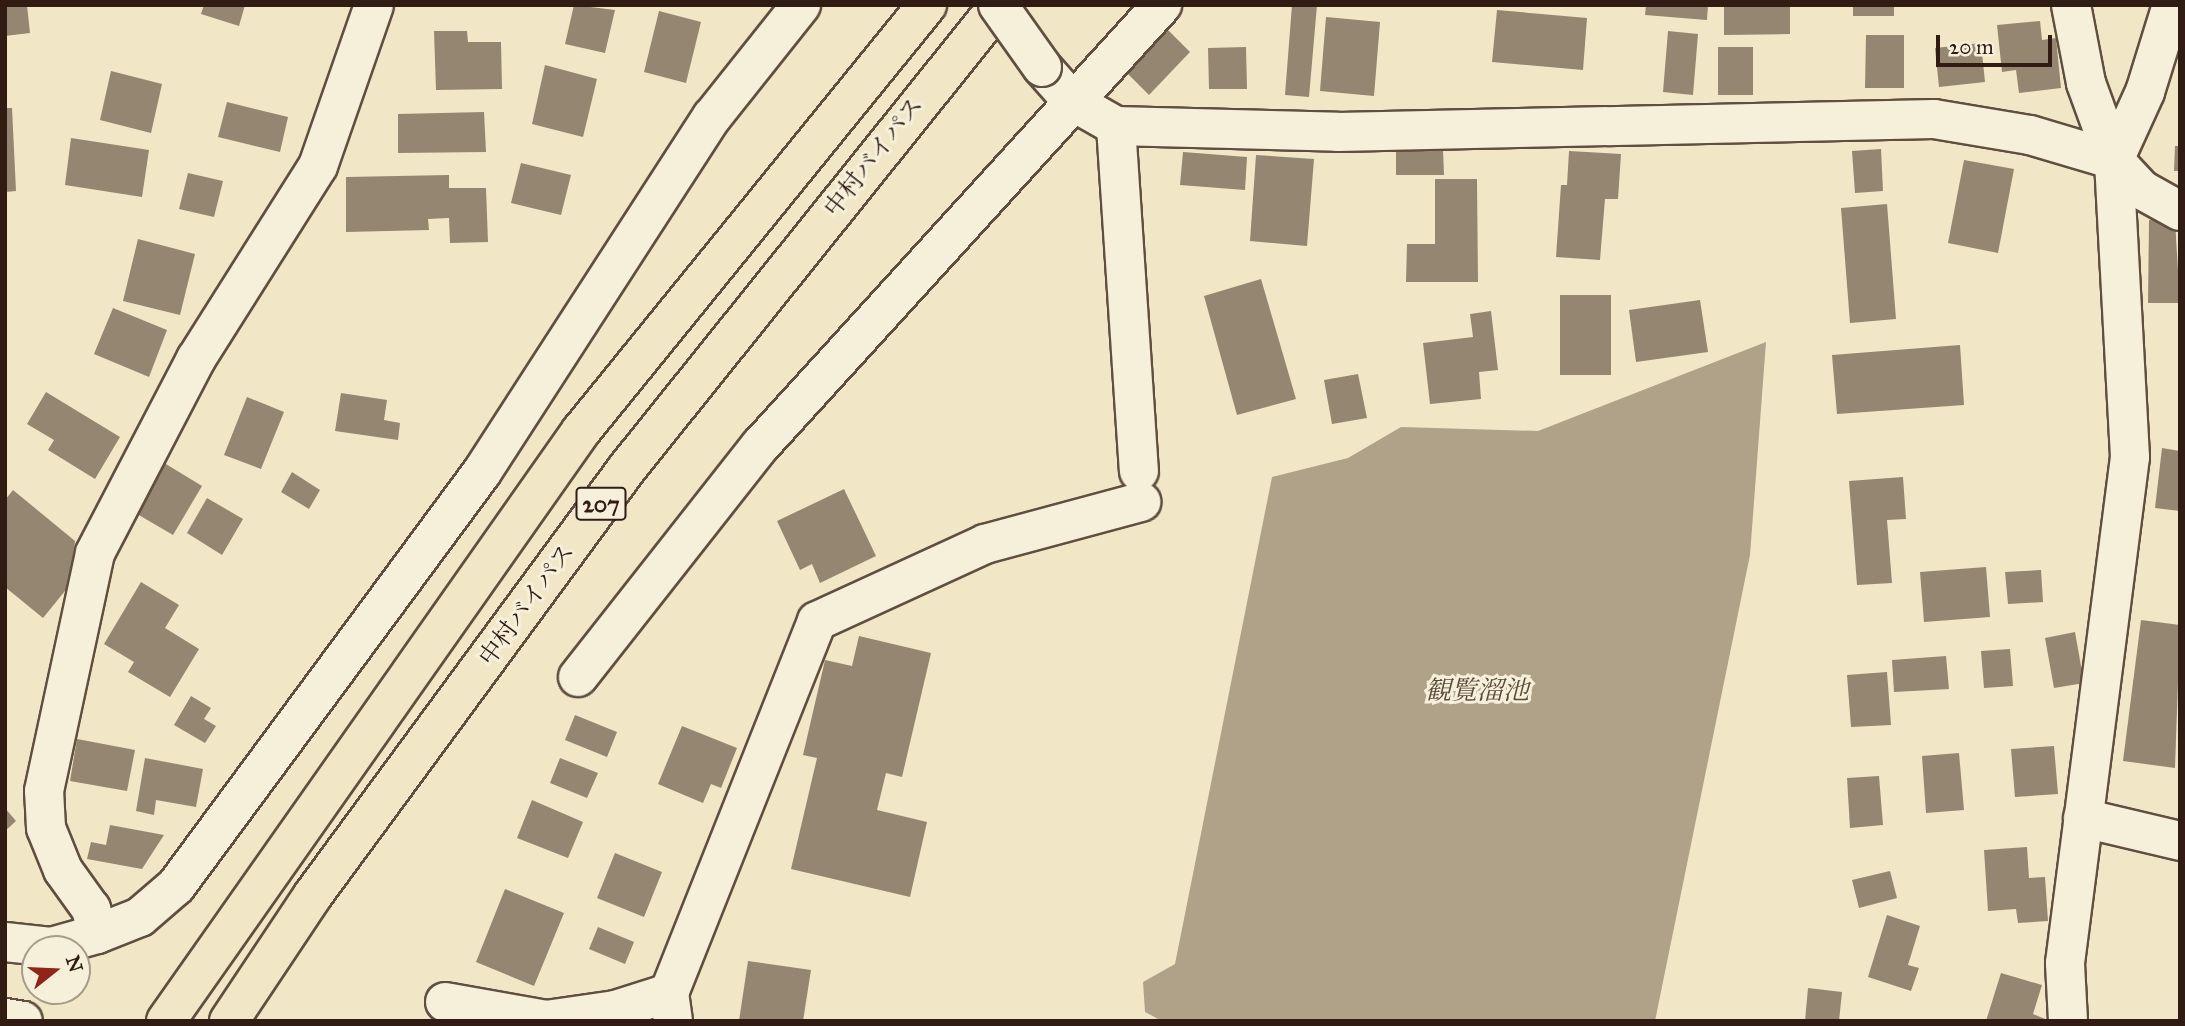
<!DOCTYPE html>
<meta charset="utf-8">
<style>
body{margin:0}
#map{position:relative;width:2185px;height:1026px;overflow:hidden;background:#f1e7c6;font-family:"IM FELL Great Primer","Noto Serif JP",serif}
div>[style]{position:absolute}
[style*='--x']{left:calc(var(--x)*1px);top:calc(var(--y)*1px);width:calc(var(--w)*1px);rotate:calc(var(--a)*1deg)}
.water>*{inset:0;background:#afa289}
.building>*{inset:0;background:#948670}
.roads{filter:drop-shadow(2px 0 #604f40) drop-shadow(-2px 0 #604f40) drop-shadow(0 2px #604f40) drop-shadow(0 -2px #604f40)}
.street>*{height:38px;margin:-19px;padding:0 19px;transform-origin:19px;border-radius:19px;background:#f6efda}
.secondary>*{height:38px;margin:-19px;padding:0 19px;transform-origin:19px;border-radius:19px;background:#f6efda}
.highway>*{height:38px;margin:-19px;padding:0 19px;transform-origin:19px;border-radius:19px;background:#f1e7c6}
.bridges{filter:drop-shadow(2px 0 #604f40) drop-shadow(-2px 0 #604f40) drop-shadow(0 2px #604f40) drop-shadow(0 -2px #604f40)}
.street-bridge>*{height:38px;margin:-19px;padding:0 19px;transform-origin:19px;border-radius:19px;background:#f6efda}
span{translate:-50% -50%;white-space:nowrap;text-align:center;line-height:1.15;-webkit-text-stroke:6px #f6efda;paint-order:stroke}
.shield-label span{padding:2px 5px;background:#f6efda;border:2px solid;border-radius:5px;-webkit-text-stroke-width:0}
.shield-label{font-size:23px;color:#301c13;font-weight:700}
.street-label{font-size:24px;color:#301c13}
.water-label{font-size:26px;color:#5c4b3c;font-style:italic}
.frame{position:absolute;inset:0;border:7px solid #301c13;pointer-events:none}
.north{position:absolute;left:21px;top:935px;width:70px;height:70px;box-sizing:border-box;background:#f6efda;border:2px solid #a79b8a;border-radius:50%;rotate:72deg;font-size:19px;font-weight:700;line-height:28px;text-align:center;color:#301c13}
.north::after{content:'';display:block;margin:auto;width:24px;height:32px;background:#8f2418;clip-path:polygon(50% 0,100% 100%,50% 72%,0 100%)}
.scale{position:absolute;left:1936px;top:35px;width:116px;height:32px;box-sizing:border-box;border:4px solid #301c13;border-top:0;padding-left:9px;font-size:21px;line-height:24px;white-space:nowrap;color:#301c13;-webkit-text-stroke:5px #f6efda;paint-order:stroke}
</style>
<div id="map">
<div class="water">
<i style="clip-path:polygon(1766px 342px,1750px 555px,1655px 1021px,1162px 1021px,1145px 1012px,1143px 982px,1175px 964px,1272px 477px,1348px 458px,1401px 427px,1538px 431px)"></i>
</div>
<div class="building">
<i style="clip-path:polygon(5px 5px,27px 5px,30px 33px,5px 36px)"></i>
<i style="clip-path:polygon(204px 5px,245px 5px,239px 26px,201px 14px)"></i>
<i style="clip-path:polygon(574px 5px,615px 10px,605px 53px,565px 44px)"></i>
<i style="clip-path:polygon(1292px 5px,1317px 5px,1309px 97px,1285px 95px)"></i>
<i style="clip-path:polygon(1646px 5px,1708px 5px,1707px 20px,1645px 15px)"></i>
<i style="clip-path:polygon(1724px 5px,1790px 5px,1790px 34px,1724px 35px)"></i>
<i style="clip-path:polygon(1853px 5px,1894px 5px,1894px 16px,1853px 16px)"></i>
<i style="clip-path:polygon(1497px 10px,1587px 18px,1583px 70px,1492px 62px)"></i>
<i style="clip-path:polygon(659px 11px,701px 22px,686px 83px,644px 72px)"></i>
<i style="clip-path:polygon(1326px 17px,1380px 22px,1374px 96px,1320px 91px)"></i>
<i style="clip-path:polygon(2040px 21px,2042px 40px,2056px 38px,2061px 88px,2019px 93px,2016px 70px,2002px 72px,1997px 25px)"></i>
<i style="clip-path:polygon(1168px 30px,1190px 52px,1149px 95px,1127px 73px)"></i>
<i style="clip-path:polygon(434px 31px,467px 31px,468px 42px,501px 42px,502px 89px,436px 90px)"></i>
<i style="clip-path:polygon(1668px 31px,1698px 34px,1693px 95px,1663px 92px)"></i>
<i style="clip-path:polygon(1866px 35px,1904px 35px,1904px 88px,1865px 88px)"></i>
<i style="clip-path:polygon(1981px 43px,1985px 82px,1939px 87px,1935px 48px)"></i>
<i style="clip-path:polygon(1246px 47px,1247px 89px,1209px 89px,1208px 48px)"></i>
<i style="clip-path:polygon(1718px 47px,1753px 47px,1753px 95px,1718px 95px)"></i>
<i style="clip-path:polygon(545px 65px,597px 79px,583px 137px,532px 124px)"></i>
<i style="clip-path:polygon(111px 71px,162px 84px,151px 133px,100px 120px)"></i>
<i style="clip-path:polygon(227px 102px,288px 117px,280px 152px,218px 137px)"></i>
<i style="clip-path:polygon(5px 108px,12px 108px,16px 191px,5px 192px)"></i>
<i style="clip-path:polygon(484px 112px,486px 152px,398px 153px,398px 114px)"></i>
<i style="clip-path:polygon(71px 138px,149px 150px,142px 197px,65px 185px)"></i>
<i style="clip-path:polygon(2175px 146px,2180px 146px,2180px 171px,2174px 171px)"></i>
<i style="clip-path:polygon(1881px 149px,1883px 191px,1855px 193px,1852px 151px)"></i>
<i style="clip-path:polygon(1396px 150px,1443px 150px,1444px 175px,1396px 175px)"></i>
<i style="clip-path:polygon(1569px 151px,1621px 154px,1618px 199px,1605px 199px,1600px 260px,1556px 257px,1561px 185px,1567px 185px)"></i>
<i style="clip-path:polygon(1183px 152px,1247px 157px,1245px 190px,1180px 185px)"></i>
<i style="clip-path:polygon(1256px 155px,1314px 159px,1307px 246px,1250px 241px)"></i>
<i style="clip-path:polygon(1964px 160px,2014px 169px,1998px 253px,1948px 243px)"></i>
<i style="clip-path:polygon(521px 163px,571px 175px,561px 215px,511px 203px)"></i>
<i style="clip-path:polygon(188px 173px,223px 181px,214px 217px,179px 209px)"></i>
<i style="clip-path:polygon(449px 175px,449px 188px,486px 188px,488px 242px,450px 243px,449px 218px,428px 219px,429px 230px,346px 232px,346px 177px)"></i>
<i style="clip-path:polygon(1435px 179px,1477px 179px,1478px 282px,1406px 282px,1407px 244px,1435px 244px)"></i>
<i style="clip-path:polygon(1887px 204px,1896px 319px,1850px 323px,1841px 208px)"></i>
<i style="clip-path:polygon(2149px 220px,2175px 221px,2180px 303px,2148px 303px)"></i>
<i style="clip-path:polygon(138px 239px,195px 254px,180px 315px,123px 301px)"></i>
<i style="clip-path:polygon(1261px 279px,1296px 399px,1237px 415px,1204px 296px)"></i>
<i style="clip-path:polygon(1560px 295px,1611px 295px,1611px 375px,1560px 375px)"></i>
<i style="clip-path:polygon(1700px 300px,1708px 352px,1636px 362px,1629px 310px)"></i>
<i style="clip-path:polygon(113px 308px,167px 330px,149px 377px,94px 354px)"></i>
<i style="clip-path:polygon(1491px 311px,1498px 370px,1479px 372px,1481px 399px,1430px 404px,1423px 343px,1473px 337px,1470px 314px)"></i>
<i style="clip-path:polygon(1960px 345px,1964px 405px,1837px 414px,1832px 355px)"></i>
<i style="clip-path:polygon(1358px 374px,1367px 418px,1332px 424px,1324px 380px)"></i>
<i style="clip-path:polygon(46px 392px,120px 437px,95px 479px,48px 450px,54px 440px,27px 424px)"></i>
<i style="clip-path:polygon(341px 393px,387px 400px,384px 420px,400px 423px,398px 440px,335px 431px)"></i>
<i style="clip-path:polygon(247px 397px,284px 412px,261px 469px,224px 455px)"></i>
<i style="clip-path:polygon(2162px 448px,2180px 451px,2180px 511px,2155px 508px)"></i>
<i style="clip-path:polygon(161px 461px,202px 486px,173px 535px,132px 511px)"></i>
<i style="clip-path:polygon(292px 472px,320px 490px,309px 509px,281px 492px)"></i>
<i style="clip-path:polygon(1903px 477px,1906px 519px,1887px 520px,1892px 583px,1857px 585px,1849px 481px)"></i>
<i style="clip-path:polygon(844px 489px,876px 556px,820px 583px,812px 564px,800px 570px,777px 521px)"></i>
<i style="clip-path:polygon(13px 490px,75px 541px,69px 586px,43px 618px,5px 587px,5px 500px)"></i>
<i style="clip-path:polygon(207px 498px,243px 519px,222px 555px,187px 533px)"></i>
<i style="clip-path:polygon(1986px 567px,1990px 617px,1924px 622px,1920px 572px)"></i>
<i style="clip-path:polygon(2041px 570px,2043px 602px,2008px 604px,2005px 572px)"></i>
<i style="clip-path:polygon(141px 582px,179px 605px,165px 628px,199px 649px,170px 697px,128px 672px,134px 662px,104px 644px)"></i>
<i style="clip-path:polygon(2141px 620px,2180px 625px,2175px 768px,2123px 761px)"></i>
<i style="clip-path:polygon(2075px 632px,2084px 683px,2054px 688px,2045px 638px)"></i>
<i style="clip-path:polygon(859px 636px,931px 653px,902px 777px,886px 773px,877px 810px,927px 822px,910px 897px,791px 869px,817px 758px,803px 755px,825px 660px,852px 666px)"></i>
<i style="clip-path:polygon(2010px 649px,2013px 686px,1984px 688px,1981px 651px)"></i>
<i style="clip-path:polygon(1946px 656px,1949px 689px,1894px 692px,1892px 660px)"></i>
<i style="clip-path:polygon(1887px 672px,1891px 725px,1851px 727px,1847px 675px)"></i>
<i style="clip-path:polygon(191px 696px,211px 708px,204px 719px,216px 726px,205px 743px,174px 725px)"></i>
<i style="clip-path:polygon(575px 715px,617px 732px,607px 757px,565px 740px)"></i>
<i style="clip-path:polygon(682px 726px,737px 748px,721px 788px,711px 784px,703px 803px,658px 784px)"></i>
<i style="clip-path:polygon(77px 739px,135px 750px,127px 791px,70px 781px)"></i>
<i style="clip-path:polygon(2054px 746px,2058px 794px,2015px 797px,2011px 749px)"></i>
<i style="clip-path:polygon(1959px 753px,1964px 810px,1926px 813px,1922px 756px)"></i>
<i style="clip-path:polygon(145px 758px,203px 769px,196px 807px,156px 800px,154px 815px,136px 811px)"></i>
<i style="clip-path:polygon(560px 758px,598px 773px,587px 798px,550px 783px)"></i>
<i style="clip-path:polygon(1879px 776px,1883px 825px,1850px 828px,1847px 778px)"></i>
<i style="clip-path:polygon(532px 800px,583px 822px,568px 858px,517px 838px)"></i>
<i style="clip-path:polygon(5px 808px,16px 821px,5px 831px)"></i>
<i style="clip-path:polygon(110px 825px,164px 835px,142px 869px,87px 859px,91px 842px,106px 845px)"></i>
<i style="clip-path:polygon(2027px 847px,2029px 878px,2045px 877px,2048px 921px,2018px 923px,2016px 909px,1988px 911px,1984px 850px)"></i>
<i style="clip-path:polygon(615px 853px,662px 872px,644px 917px,597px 898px)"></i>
<i style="clip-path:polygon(1890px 871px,1897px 898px,1859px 908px,1852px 880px)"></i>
<i style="clip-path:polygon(505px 889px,564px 913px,534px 986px,476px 962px)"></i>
<i style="clip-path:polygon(1887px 915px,1920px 926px,1908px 965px,1919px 968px,1911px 991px,1868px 977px)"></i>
<i style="clip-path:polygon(598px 927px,634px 942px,625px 964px,589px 949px)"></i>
<i style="clip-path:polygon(748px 961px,811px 970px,803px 1021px,739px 1021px)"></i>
<i style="clip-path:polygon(2001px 973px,2042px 985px,2033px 1014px,2050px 1021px,1986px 1021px)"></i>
<i style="clip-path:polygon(1808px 988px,1842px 992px,1839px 1021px,1805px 1021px)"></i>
</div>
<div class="roads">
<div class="street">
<i style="--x:1042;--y:67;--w:45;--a:48.6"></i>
<i style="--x:1072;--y:101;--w:51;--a:29.6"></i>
<i style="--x:1116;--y:126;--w:222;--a:1.5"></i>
<i style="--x:1338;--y:132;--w:596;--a:-1.25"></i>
<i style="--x:1934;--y:119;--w:97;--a:9.5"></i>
<i style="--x:2030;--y:135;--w:88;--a:16.6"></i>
<i style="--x:2114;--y:160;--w:41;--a:47"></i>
<i style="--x:2142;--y:190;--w:43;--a:28.9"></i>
<i style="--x:1116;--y:126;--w:346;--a:86.2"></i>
<i style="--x:2114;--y:160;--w:75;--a:-65.5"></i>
<i style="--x:2145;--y:92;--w:91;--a:-72.8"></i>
<i style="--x:578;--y:677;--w:294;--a:-51.8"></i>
<i style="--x:760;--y:446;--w:597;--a:-47.65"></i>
<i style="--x:2083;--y:818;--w:100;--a:13.3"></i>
<i style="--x:97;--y:934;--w:26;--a:-103"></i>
<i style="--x:91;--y:909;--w:48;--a:-125.7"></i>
<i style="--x:63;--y:870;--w:45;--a:-112"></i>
<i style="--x:46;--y:828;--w:37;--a:-93"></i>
<i style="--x:44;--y:791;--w:243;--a:-77.9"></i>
<i style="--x:95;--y:553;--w:219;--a:-62.5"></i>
<i style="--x:196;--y:359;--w:228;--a:-57.7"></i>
<i style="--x:318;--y:166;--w:170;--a:-70.8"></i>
<i style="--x:5;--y:942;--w:46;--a:6.2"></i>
<i style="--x:51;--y:947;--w:48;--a:-15.8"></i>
<i style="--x:97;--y:934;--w:46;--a:-21.6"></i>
<i style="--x:140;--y:917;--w:48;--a:-40.7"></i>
<i style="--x:176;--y:886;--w:515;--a:-53.53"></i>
<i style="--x:482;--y:472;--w:423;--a:-57.1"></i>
<i style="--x:712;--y:117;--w:143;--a:-51.5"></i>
<i style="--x:445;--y:1002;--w:103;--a:10.1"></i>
<i style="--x:546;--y:1020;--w:70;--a:-8.2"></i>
<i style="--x:615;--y:1010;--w:57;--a:-17.5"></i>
<i style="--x:673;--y:1021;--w:28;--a:-98"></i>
<i style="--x:669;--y:993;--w:400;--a:-68.3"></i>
<i style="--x:817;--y:621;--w:185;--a:-24.6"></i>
<i style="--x:985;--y:544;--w:162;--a:-15.1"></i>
<i style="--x:2068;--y:1021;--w:58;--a:-93"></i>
<i style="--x:2065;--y:963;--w:510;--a:-82.68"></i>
<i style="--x:2130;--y:457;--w:297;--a:-93.1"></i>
<i style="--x:2114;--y:160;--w:82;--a:-110"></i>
<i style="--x:2086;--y:83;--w:79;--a:-100.9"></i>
</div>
<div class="secondary">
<i style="--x:5;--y:1018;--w:18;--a:9"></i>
</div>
<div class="highway">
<i style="--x:166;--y:1021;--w:721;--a:-54.88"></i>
<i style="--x:581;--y:431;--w:549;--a:-50.92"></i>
<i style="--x:229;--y:1021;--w:151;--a:-56.3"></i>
<i style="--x:313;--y:895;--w:531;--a:-53.65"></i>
<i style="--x:628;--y:467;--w:593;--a:-51.23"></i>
</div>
</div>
<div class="bridges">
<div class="street-bridge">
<i style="--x:998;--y:5;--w:76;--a:54.6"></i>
</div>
</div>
<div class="shield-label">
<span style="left:601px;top:504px">207</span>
</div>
<div class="street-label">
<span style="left:874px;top:157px;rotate:-52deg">中村バイパス</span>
<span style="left:527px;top:605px;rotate:-54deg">中村バイパス</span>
</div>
<div class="water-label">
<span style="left:1477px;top:691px">観覧溜池</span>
</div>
<div class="frame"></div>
<div class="north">N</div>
<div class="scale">20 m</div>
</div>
